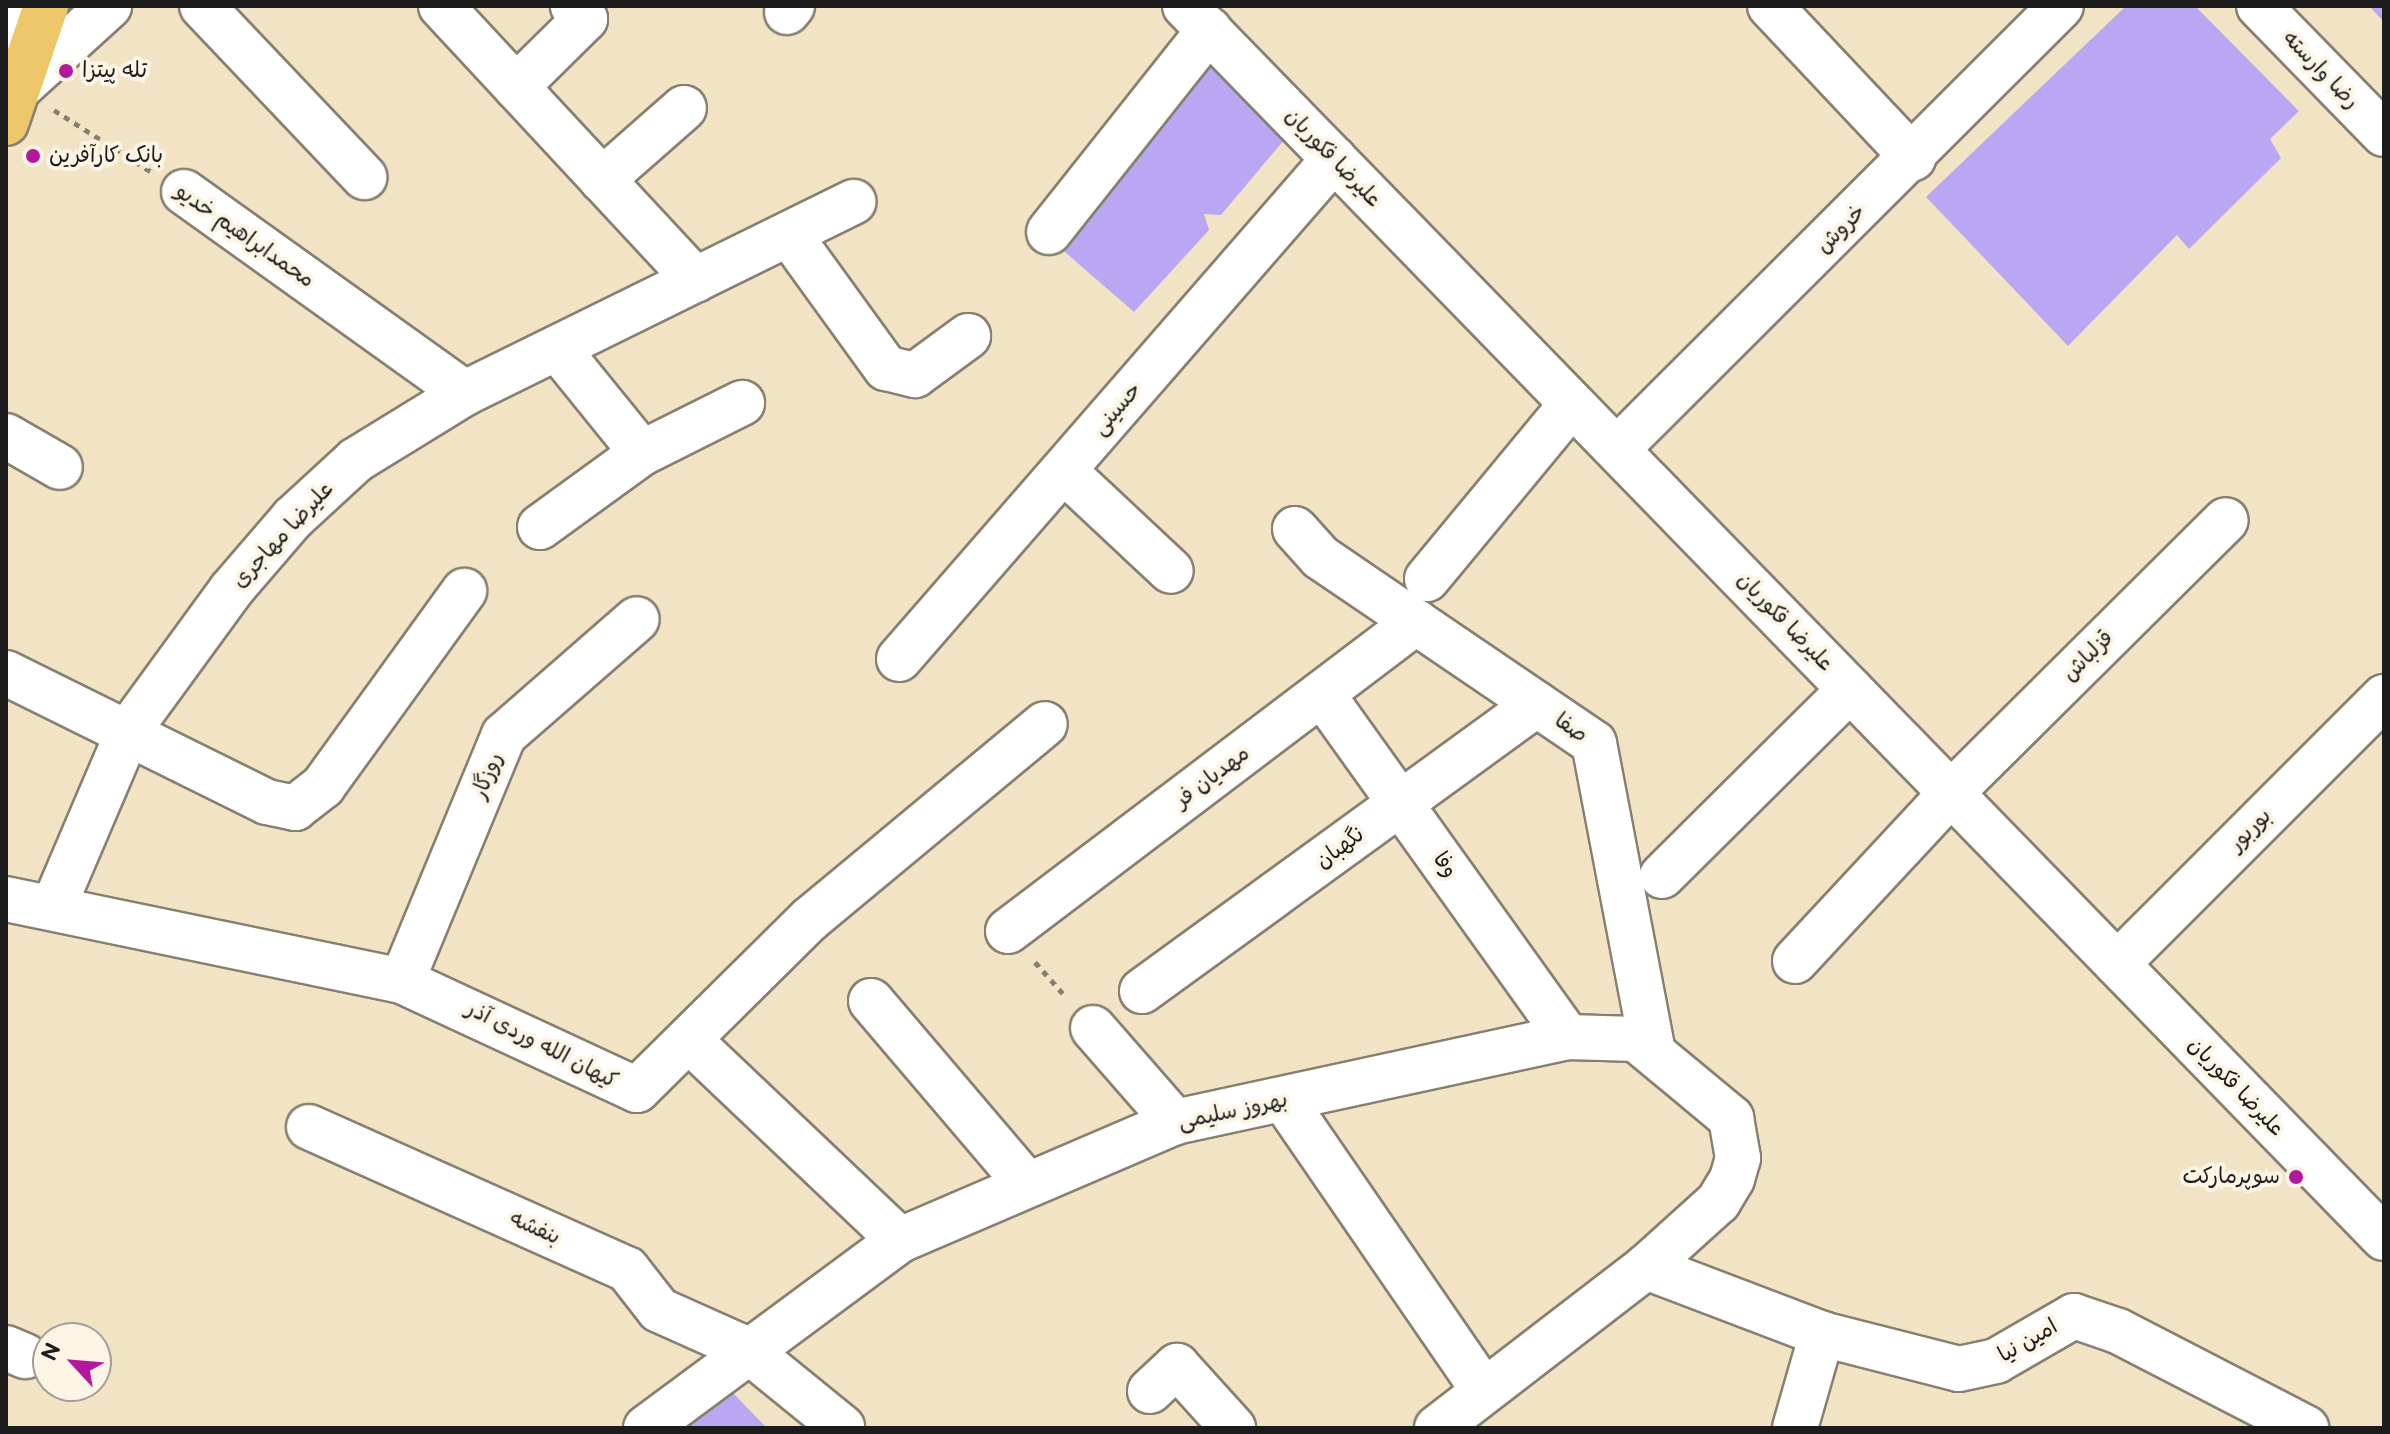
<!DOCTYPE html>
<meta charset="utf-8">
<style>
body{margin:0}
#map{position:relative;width:2390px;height:1434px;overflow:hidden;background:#f2e3c5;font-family:"Balsamiq Sans","Playpen Sans Arabic",sans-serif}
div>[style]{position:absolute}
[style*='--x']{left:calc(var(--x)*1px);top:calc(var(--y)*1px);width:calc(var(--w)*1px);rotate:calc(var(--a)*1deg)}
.building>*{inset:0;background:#baa7f3}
.path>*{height:5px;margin-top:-2.5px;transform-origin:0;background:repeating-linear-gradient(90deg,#878070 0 6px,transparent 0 12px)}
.roads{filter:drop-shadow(2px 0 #878070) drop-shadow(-2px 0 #878070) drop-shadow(0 2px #878070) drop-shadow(0 -2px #878070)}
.minor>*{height:44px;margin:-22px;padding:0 22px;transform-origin:22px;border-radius:22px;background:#fff}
.major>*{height:44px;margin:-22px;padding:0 22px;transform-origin:22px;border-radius:22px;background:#ecc669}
.dots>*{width:22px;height:22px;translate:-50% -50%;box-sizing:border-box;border:4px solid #fcf5e5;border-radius:50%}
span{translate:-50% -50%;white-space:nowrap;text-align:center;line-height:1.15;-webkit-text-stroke:8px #fcf5e5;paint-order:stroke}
.street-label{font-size:22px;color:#1c1c1c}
.poi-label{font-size:22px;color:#1c1c1c}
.left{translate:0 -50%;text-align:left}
.right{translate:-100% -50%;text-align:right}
.frame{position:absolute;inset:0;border:8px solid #1c1c1c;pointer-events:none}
.north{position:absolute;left:32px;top:1322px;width:80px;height:80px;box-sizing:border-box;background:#fcf5e5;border:2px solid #a29e95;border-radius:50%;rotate:296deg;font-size:22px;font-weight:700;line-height:32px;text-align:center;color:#1c1c1c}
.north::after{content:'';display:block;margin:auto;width:28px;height:36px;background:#b5179e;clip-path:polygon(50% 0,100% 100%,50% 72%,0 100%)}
</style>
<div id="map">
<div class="building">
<i style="clip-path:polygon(2126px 6px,2195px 6px,2299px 111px,2270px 139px,2281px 158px,2189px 249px,2177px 235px,2068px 346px,1926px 197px)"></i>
<i style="clip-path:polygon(2369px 6px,2384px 6px,2384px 22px)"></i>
<i style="clip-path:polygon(1212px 57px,1289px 134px,1221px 215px,1204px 214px,1209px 230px,1134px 312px,1058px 246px)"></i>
<i style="clip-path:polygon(731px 1391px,767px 1428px,687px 1428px)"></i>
</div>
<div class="path">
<i style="--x:54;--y:110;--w:114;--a:32.4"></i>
<i style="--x:1035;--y:962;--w:47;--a:48.5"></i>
</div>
<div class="roads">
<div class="minor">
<i style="--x:11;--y:6;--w:82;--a:84.4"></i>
<i style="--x:202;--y:6;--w:236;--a:46.5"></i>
<i style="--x:441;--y:6;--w:374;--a:47.1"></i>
<i style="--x:1185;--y:6;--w:1719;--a:45.78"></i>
<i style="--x:1770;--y:6;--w:209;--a:46.7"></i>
<i style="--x:2259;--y:6;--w:179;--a:45.7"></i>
<i style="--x:787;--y:12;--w:8;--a:-50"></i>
<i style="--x:516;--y:87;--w:97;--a:-44.6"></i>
<i style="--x:585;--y:19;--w:18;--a:-133"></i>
<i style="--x:19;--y:88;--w:122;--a:-42.3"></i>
<i style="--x:602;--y:180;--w:109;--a:-41.3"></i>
<i style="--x:184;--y:192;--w:345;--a:35.6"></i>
<i style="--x:1049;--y:232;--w:258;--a:-51.6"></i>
<i style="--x:791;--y:237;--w:162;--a:54.1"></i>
<i style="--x:886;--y:368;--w:30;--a:14"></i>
<i style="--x:915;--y:375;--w:66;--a:-36.3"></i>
<i style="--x:557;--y:348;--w:135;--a:51"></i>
<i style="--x:6;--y:436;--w:62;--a:29.9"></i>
<i style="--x:1617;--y:449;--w:627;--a:-44.94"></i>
<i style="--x:1064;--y:471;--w:146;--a:43.1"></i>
<i style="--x:540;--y:527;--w:126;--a:-36"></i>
<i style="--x:642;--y:453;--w:112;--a:-26.6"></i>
<i style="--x:1295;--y:529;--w:38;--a:48"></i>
<i style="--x:1320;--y:557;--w:331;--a:34.2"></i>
<i style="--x:1594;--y:743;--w:314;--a:79.2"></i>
<i style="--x:1427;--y:579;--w:227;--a:-50.4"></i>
<i style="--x:899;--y:659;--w:663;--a:-48.98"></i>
<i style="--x:6;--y:673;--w:291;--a:26.3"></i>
<i style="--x:267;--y:802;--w:29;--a:12"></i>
<i style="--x:295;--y:808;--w:36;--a:-38"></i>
<i style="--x:323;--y:786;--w:241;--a:-54.1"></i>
<i style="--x:1322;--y:694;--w:422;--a:54.4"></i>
<i style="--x:1662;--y:876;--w:265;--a:-44.8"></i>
<i style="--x:6;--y:899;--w:404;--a:11.7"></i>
<i style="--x:402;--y:981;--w:259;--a:24.9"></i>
<i style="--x:637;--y:1090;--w:243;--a:-44.7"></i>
<i style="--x:810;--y:919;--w:305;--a:-39.7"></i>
<i style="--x:53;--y:908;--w:194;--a:-66.9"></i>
<i style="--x:129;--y:730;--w:173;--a:-53.9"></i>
<i style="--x:231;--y:590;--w:95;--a:-49.3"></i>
<i style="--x:293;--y:518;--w:86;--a:-42.6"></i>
<i style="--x:356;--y:460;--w:128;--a:-31.6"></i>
<i style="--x:465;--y:393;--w:433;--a:-26.2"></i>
<i style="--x:1008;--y:931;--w:512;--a:-37.14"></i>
<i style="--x:1795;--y:961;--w:229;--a:-47.1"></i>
<i style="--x:1951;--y:793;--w:387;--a:-44.8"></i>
<i style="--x:2117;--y:964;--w:378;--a:-45"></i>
<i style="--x:402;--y:981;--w:266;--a:-67.5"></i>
<i style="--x:504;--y:735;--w:176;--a:-41.1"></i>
<i style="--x:1142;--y:991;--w:488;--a:-36"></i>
<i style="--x:871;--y:1001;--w:240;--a:49.6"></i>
<i style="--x:1093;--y:1028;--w:125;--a:48.9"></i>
<i style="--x:691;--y:1042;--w:288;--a:43.5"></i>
<i style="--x:1284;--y:1100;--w:349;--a:55.5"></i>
<i style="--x:309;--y:1127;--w:348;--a:24.1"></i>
<i style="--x:627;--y:1269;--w:52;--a:52"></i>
<i style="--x:659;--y:1310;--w:95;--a:24.1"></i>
<i style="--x:746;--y:1349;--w:124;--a:39.1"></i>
<i style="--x:1646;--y:1267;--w:188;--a:20.8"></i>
<i style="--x:1822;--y:1334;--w:141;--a:14.3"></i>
<i style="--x:1959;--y:1369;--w:38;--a:-12"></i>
<i style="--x:1996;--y:1361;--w:90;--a:-30"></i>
<i style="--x:2074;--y:1316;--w:46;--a:18.8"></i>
<i style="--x:2118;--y:1331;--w:212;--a:27.3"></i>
<i style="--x:6;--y:1348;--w:21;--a:23"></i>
<i style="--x:1150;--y:1391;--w:37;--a:-43"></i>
<i style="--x:1177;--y:1366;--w:84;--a:47.9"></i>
<i style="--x:646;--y:1428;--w:316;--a:-36.5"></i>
<i style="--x:900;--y:1240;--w:299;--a:-23.2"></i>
<i style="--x:1175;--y:1122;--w:402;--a:-12.2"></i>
<i style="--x:1568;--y:1037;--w:68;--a:1.7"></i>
<i style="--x:1636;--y:1039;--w:124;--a:39.7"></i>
<i style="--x:1731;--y:1118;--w:41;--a:80.1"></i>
<i style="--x:1738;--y:1158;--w:22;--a:106"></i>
<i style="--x:1732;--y:1179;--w:27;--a:121"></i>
<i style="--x:1718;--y:1202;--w:97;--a:137.9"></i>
<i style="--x:1646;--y:1267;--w:264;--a:142.4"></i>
<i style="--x:1795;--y:1428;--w:98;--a:-74"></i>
</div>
<div class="major">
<i style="--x:6;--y:123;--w:124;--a:-71.1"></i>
</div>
</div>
<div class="dots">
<i style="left:66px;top:71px;background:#b5179e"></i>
<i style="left:33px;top:156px;background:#b5179e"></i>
<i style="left:2296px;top:1177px;background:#b5179e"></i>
</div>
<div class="street-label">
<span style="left:2321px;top:70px;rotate:46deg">رضا وارسته</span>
<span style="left:1333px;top:158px;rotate:46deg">علیرضا فکوریان</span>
<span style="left:1841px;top:229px;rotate:-45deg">خروش</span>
<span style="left:245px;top:236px;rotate:35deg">محمدابراهیم خدیو</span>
<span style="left:1117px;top:409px;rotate:-49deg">حسینی</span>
<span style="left:283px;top:535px;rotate:-47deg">علیرضا مهاجری</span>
<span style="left:1785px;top:622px;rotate:46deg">علیرضا فکوریان</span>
<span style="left:2088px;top:656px;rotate:-45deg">قزلباش</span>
<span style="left:1571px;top:728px;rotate:35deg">صفا</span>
<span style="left:487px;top:776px;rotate:-68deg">روزگار</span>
<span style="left:1212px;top:777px;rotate:-37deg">مهدیان فر</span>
<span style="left:2250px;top:830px;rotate:-45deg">بوربور</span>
<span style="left:1340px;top:848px;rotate:-36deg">نگهبان</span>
<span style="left:1445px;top:865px;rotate:54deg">وفا</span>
<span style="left:542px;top:1045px;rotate:27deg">کیهان الله وردی آذر</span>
<span style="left:2236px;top:1087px;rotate:46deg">علیرضا فکوریان</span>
<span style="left:1233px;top:1111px;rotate:-12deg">بهروز سلیمی</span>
<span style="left:535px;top:1228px;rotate:24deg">بنفشه</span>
<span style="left:2028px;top:1341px;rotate:-30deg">امین نیا</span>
</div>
<div class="poi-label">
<span class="left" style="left:82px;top:71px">تله پیتزا</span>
<span class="left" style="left:49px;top:156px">بانک کارآفرین</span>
<span class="right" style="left:2280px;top:1177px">سوپرمارکت</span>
</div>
<div class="frame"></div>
<div class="north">N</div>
</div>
